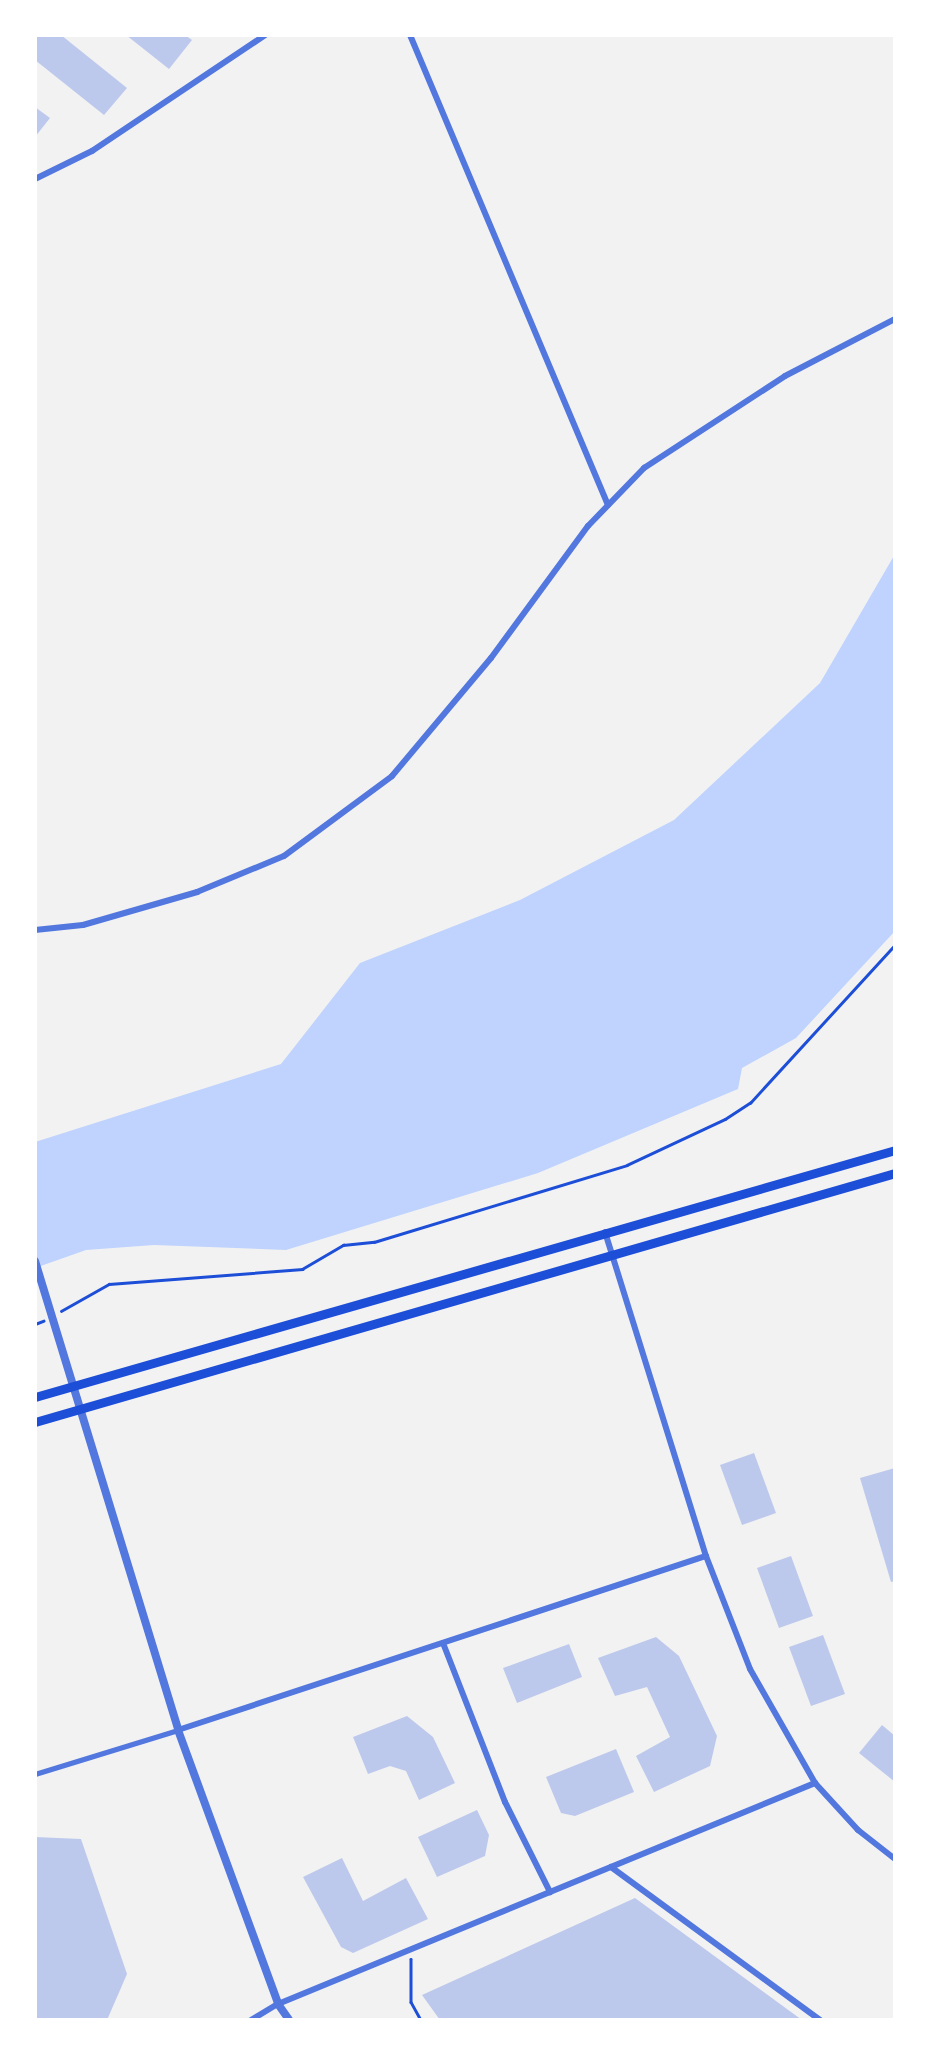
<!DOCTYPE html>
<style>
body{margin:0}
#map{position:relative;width:930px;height:2055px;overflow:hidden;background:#f2f2f2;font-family:Signika,sans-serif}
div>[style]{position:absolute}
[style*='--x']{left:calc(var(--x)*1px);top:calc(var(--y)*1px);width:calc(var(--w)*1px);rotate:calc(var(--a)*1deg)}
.water>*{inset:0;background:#bfd3fe}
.building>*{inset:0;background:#bdc9ec}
.path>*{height:2.5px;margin:-1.25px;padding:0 1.25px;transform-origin:1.25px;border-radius:1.25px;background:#1d4ed8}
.pedestrian>*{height:4.5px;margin:-2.25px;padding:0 2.25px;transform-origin:2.25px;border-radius:2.25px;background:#5277de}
.minor>*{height:6px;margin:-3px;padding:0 3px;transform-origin:3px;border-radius:3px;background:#5277de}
.tertiary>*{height:8px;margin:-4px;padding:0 4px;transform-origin:4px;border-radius:4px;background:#5277de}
.secondary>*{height:9px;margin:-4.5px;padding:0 4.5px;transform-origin:4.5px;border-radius:4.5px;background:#1d4ed8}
span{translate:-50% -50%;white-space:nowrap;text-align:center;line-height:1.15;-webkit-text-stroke:6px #fff;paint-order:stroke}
.frame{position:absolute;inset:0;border:37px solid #fff;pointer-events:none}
</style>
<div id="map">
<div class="water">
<i style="clip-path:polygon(895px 554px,895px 931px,796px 1038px,742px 1068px,738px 1089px,538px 1173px,286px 1250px,154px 1245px,86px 1250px,35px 1268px,35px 1142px,281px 1064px,360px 963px,520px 900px,674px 820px,820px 683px)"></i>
</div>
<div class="building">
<i style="clip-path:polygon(35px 35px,61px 35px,127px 88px,104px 115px,35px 60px)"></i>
<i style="clip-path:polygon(126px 35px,185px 35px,192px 40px,169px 69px)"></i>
<i style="clip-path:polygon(35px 107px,50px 118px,35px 137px)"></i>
<i style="clip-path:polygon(754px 1453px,776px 1513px,742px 1525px,720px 1465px)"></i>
<i style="clip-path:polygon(895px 1468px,895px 1581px,891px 1582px,860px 1478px)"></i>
<i style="clip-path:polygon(791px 1556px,813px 1616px,779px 1628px,757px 1568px)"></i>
<i style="clip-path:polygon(823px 1635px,845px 1694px,811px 1706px,789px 1647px)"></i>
<i style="clip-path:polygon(656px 1637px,679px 1656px,717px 1736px,710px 1766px,654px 1792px,636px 1756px,670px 1737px,647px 1687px,615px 1696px,598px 1658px)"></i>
<i style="clip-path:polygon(569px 1644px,582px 1677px,517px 1703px,503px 1668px)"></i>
<i style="clip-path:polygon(407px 1716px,433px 1737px,455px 1783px,419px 1800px,406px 1771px,390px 1766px,368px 1774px,353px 1737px)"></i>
<i style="clip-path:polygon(882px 1725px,895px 1736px,895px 1782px,859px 1753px)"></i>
<i style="clip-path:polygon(616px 1749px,634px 1792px,575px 1816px,561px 1813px,546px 1777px)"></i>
<i style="clip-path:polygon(477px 1810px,489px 1835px,485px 1856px,437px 1877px,418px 1837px)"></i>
<i style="clip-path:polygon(35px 1837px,81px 1839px,127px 1974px,107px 2020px,35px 2020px)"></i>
<i style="clip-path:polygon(342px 1858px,363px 1901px,406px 1878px,428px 1919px,353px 1953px,341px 1947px,303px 1877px)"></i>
<i style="clip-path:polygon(635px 1898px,802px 2020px,440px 2020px,422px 1995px)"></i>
</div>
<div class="path">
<i style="--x:61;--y:1311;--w:55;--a:-29.4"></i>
<i style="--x:109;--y:1284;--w:194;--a:-4.4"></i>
<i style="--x:302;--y:1269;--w:48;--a:-30.3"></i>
<i style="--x:343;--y:1245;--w:31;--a:-6"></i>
<i style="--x:374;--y:1242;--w:264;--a:-16.9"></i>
<i style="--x:627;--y:1165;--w:108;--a:-25.1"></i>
<i style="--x:725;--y:1119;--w:30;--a:-33"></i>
<i style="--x:750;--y:1103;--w:214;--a:-47.5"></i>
<i style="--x:35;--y:1324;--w:9;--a:-21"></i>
<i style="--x:411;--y:1959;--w:43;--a:90"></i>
<i style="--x:411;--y:2002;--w:21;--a:61"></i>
</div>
<div class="pedestrian">
<i style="--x:35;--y:1774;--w:150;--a:-17.1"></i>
</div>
<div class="minor">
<i style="--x:410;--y:35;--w:510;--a:67.16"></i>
<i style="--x:35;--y:179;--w:64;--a:-26.2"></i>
<i style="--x:92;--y:151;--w:208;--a:-33.8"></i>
<i style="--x:35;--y:930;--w:48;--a:-5.9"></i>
<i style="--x:83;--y:925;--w:119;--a:-16.1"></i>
<i style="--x:197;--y:892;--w:94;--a:-22.5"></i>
<i style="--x:284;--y:856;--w:134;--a:-36.5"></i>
<i style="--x:392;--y:776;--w:154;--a:-50"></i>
<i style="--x:491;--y:658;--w:164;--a:-53.7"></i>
<i style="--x:588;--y:526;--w:81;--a:-46"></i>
<i style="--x:644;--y:468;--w:168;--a:-33.1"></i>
<i style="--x:785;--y:376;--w:124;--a:-27.4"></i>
<i style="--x:605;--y:1232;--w:339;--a:72.7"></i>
<i style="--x:706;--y:1556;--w:121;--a:68.7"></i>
<i style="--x:750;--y:1669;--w:131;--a:60.3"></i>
<i style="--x:815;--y:1783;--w:64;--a:47.5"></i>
<i style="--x:858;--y:1830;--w:47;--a:38.1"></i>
<i style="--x:443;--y:1643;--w:171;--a:68.7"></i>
<i style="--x:505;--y:1802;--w:101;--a:63.4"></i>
<i style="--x:178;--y:1730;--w:556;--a:-18.24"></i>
<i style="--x:611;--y:1867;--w:259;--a:36.2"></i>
<i style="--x:251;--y:2020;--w:31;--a:-31"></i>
<i style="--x:278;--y:2004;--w:581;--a:-22.37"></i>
</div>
<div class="tertiary">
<i style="--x:35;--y:1261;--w:490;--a:73"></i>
<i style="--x:178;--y:1730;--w:292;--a:69.9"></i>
<i style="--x:278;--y:2004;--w:19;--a:55"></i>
</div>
<div class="secondary">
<i style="--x:35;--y:1397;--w:895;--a:-16.02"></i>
<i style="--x:35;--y:1422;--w:895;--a:-16.15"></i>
</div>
<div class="frame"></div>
</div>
